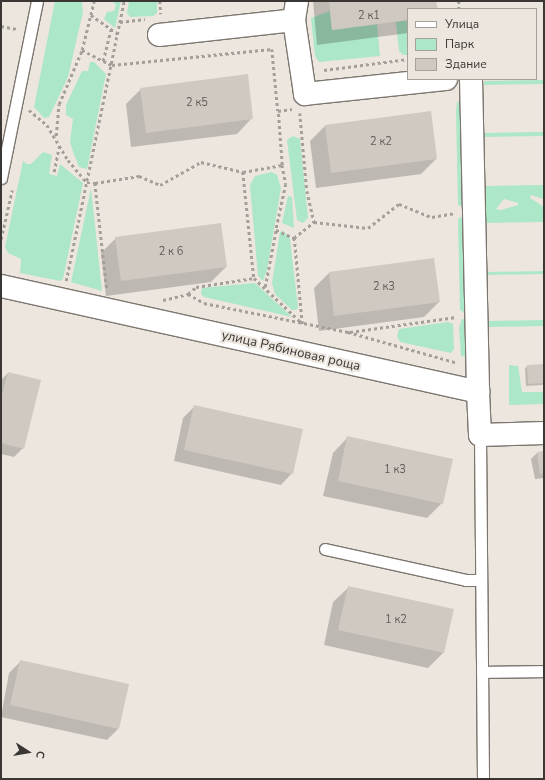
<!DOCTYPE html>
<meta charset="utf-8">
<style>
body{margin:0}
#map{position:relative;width:545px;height:780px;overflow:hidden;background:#ede6de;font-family:"Nunito Sans",sans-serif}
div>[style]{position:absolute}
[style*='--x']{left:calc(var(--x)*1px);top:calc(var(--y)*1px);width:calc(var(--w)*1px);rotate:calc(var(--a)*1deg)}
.green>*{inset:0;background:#ace7c7}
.shadow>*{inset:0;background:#0003}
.building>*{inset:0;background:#d0c9c1}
.path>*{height:2.5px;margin-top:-1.25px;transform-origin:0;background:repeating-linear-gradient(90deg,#a59f99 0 3px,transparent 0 6px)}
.roads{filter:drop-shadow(1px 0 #7c766f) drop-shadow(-1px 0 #7c766f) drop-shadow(0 1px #7c766f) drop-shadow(0 -1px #7c766f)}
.service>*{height:11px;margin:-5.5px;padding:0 5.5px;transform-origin:5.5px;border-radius:5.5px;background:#fff}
.minor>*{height:22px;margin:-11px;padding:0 11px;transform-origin:11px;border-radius:11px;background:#fff}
span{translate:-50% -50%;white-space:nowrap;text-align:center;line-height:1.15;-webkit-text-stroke:4px #ede6de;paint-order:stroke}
.number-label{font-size:11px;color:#5f5b56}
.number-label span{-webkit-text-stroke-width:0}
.street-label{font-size:13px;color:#393633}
.frame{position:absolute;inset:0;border:2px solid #393633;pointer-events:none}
.legend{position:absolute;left:407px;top:8px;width:130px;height:72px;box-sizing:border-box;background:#ede6de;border:1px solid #a5a09a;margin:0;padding:5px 7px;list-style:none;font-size:12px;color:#393633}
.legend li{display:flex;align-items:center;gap:8px;height:20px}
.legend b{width:20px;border:1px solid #a5a09a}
.north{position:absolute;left:8px;top:732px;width:40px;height:40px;-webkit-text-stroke:3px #ede6de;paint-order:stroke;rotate:102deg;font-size:11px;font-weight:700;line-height:16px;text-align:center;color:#393633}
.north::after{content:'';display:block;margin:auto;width:14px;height:18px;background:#393633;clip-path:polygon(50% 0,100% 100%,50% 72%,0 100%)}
</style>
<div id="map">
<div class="green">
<i style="clip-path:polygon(55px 1px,82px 1px,83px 12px,68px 77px,49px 117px,44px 118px,34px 107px)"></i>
<i style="clip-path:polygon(112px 1px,121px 1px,115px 28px,104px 19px,107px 12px,114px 11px,116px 5px)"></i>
<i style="clip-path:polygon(129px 1px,157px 1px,157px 13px,153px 16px,130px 17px,127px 13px)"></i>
<i style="clip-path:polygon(330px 11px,332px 30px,377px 24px,380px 56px,319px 62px,315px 56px,311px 18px)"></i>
<i style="clip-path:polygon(408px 20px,408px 55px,403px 55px,399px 51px,396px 22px)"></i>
<i style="clip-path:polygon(90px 62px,94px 62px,106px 74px,87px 169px,79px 167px,73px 152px,70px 142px,73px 119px,66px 115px,66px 105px,82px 71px,88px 71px)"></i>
<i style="clip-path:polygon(544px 80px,544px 84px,483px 85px,485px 81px)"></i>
<i style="clip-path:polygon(462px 101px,464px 207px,458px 205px,456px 111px,457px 102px)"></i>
<i style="clip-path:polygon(544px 132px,544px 136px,483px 137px,484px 133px)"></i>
<i style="clip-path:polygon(293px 136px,300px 139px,308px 218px,303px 223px,297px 220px,287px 140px)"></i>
<i style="clip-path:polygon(43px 152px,52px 155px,49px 174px,57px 176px,60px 164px,83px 183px,63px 279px,60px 281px,20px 273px,21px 259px,8px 253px,5px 247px,23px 161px,27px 164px,31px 164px)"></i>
<i style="clip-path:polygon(272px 172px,277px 175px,281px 188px,267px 270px,263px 281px,258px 276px,250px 185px,255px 176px)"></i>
<i style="clip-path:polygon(evenodd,544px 185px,544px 199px,531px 195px,530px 198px,544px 207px,544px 222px,485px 223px,486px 190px,483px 186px,544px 185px,504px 199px,518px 203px,518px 205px,501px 210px,496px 209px,504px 199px)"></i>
<i style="clip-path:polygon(91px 188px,102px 291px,71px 282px)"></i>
<i style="clip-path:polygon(288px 196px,292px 197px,294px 228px,282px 223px)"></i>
<i style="clip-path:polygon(464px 216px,466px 314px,460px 310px,458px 221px,459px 218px)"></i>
<i style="clip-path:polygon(283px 231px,290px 239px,298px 308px,295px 310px,292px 310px,275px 294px,272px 283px,280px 232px)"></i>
<i style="clip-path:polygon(544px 271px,544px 274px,487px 275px,487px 272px)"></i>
<i style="clip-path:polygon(255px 283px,292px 317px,204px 297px,201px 294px,202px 288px)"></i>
<i style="clip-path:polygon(462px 319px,467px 320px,467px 357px,461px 356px,459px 328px)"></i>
<i style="clip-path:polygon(544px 320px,544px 326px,489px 327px,488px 321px)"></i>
<i style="clip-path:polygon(448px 322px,453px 324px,454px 349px,451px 353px,400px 342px,397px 336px,399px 329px)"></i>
<i style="clip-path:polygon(509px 365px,518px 366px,522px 392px,544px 392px,544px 404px,509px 405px)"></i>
</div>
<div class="shadow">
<i style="clip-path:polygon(313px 1px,435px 1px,437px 9px,408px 9px,408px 33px,317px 45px)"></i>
<i style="clip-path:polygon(141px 89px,252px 118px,237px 134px,131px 147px,126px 104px)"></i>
<i style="clip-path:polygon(430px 112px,436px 159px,421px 174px,316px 188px,310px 141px,325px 126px)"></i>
<i style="clip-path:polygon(116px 238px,226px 267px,211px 282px,106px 296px,101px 253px)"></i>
<i style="clip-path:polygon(329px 273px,439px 302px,424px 317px,319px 331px,314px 288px)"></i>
<i style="clip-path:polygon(527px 366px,544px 383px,542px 385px,526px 386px,525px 369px)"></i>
<i style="clip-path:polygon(8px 373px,23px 448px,14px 457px,1px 454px,1px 380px)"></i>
<i style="clip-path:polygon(195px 406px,292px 473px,281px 485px,174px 461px,183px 418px)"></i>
<i style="clip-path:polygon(348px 437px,442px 503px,427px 518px,323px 496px,333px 453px)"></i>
<i style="clip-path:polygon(544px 452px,544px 478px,535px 479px,531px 459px,537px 453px)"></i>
<i style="clip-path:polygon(349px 587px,452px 610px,443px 653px,428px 668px,324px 645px,333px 602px)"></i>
<i style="clip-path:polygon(20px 662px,118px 729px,107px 740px,1px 717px,9px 673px)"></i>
</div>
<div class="building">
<i style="clip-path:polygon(329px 1px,436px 1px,438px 9px,408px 9px,408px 20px,332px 30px)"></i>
<i style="clip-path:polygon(248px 74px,253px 119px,146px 133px,140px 88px)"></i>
<i style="clip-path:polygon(431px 111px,437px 159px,331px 173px,325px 125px)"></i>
<i style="clip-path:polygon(221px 223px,227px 267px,121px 281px,115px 237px)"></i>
<i style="clip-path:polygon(434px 258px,440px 302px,334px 316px,329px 272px)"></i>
<i style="clip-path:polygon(544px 364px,544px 383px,528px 384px,527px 365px)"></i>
<i style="clip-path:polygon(8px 372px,41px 380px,24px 449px,1px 443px,1px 398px)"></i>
<i style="clip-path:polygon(194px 405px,303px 429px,293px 474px,184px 450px)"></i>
<i style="clip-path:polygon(347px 436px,453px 459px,443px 504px,338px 481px)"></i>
<i style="clip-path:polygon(544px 451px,544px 473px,540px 474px,537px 452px)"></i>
<i style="clip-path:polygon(348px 586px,454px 609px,444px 653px,338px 630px)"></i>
<i style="clip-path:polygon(20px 660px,129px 684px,119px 729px,10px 705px)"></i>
</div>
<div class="path">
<i style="--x:160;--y:1;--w:13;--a:86"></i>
<i style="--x:459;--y:1;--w:8;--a:90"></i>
<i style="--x:91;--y:15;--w:33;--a:35"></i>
<i style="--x:120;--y:22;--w:25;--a:-7"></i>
<i style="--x:1;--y:26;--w:16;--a:11"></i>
<i style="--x:82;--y:50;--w:34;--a:27"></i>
<i style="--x:112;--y:65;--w:161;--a:-5.7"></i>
<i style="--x:272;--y:49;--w:62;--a:84.5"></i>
<i style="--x:278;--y:111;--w:14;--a:-8"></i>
<i style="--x:103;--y:61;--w:32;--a:-76"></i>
<i style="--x:324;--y:70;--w:85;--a:-7.5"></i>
<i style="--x:29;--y:110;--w:23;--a:40"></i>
<i style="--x:47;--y:125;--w:41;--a:59"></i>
<i style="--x:68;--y:160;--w:30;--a:50"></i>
<i style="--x:87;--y:183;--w:8;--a:0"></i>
<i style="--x:95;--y:183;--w:108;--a:83.6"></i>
<i style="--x:300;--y:113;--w:78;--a:84.9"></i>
<i style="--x:307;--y:191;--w:32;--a:77"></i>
<i style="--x:56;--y:136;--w:32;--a:-85"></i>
<i style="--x:59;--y:104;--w:59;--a:-66.9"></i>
<i style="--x:82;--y:50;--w:50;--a:-76.2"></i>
<i style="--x:282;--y:165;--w:19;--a:78"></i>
<i style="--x:286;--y:184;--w:47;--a:102.3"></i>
<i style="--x:276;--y:230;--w:20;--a:24"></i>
<i style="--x:54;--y:172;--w:26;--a:-79"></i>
<i style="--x:243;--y:172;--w:107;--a:84.1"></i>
<i style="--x:95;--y:183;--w:45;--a:-9"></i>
<i style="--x:139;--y:176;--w:23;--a:23"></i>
<i style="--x:160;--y:185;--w:47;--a:-29.3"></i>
<i style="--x:201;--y:162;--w:43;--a:13.4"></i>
<i style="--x:243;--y:172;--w:40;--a:-10"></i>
<i style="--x:282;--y:165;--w:54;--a:-94.2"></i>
<i style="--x:1;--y:239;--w:50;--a:-77.3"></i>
<i style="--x:66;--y:281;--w:286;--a:-78.3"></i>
<i style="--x:265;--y:287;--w:58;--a:-79.1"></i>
<i style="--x:188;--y:294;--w:11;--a:-41"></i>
<i style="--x:196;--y:287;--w:59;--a:-8.8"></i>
<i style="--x:254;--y:278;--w:66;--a:43.2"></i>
<i style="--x:163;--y:300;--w:26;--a:-13"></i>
<i style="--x:188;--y:294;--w:18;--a:29"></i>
<i style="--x:204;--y:303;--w:147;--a:11.4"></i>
<i style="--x:348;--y:332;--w:114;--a:15.7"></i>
<i style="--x:302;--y:324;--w:86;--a:-95.3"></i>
<i style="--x:294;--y:238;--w:26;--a:-39"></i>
<i style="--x:314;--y:222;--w:54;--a:6.3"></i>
<i style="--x:368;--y:228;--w:39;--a:-38"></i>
<i style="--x:399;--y:204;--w:35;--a:22"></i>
<i style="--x:432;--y:217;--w:22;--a:-10"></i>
<i style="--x:350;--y:332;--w:107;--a:-8.1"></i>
</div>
<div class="roads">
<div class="service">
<i style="--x:1;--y:178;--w:181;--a:-78.5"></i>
<i style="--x:480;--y:435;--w:344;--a:89.5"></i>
<i style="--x:325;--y:549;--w:144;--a:12.4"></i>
<i style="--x:466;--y:580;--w:13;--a:0"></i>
<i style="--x:482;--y:672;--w:62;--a:-0.9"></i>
</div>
<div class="minor">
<i style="--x:297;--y:1;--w:19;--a:99"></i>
<i style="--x:294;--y:20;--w:75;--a:81.5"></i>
<i style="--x:305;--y:94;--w:142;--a:-6.1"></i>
<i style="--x:159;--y:35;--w:136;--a:-6.3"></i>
<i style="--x:471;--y:79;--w:313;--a:88.7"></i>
<i style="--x:1;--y:286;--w:489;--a:12.5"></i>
<i style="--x:478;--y:392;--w:43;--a:87.3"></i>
<i style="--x:480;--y:435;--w:64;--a:-1.8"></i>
</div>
</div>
<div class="number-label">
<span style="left:369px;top:16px">2 к1</span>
<span style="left:197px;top:103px">2 к5</span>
<span style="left:381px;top:142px">2 к2</span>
<span style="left:171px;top:252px">2 к 6</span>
<span style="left:384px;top:287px">2 к3</span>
<span style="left:395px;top:470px">1 к3</span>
<span style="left:396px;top:620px">1 к2</span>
</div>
<div class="street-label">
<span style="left:291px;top:351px;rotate:13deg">улица Рябиновая роща</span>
</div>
<div class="frame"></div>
<ul class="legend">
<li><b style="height:5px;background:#fff"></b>Улица</li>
<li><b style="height:11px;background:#ace7c7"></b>Парк</li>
<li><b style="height:11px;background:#d0c9c1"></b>Здание</li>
</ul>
<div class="north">С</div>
</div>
